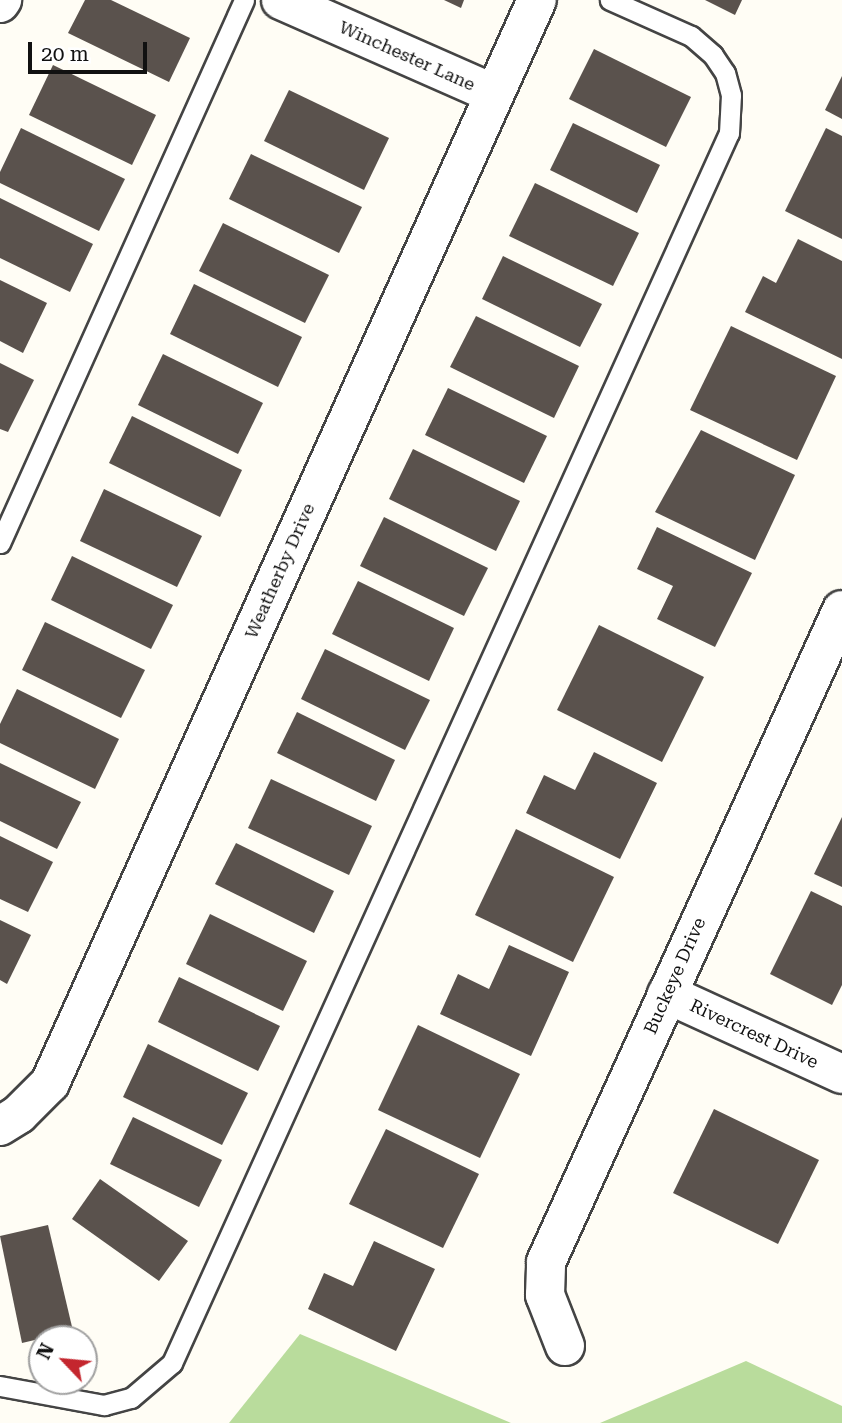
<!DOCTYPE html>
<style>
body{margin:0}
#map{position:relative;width:842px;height:1423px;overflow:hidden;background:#fffdf5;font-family:"Roboto Serif",serif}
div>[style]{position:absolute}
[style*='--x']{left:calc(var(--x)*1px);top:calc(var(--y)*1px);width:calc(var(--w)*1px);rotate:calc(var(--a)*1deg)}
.forest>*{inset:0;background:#b9dc9c}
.building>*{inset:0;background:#5a524d}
.roads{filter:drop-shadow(2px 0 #444) drop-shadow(-2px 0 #444) drop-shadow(0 2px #444) drop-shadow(0 -2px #444)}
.service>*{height:19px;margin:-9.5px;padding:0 9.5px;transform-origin:9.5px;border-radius:9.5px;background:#fff}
.minor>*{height:38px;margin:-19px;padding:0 19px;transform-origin:19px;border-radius:19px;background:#fff}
span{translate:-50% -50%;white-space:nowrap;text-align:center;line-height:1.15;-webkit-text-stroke:7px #fff;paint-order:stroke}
.street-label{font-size:18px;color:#111}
.north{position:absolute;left:28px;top:1325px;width:70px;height:70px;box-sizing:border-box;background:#fff;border:2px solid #a0a0a0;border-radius:50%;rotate:296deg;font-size:19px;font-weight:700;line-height:28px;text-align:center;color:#111}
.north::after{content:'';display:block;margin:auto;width:24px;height:32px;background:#c4262e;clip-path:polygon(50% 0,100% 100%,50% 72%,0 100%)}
.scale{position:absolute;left:28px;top:42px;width:119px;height:32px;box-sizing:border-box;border:4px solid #111;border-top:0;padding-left:9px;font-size:21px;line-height:24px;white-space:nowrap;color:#111;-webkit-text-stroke:5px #fff;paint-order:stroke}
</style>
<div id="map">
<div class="forest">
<i style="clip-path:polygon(300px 1334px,511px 1423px,229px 1423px)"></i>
<i style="clip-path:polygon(746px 1361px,842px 1406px,842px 1423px,600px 1423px)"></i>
</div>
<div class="building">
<i style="clip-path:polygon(85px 0,111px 0,190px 38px,169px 82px,68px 33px)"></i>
<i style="clip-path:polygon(444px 0,464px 0,461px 8px)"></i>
<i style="clip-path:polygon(705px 0,742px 0,735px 15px)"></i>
<i style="clip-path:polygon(594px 49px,691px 97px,666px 147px,569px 99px)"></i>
<i style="clip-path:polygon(53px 65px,156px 115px,132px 165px,29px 115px)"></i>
<i style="clip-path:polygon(842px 76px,842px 119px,825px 110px)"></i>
<i style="clip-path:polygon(289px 90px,389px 138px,364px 190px,264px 141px)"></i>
<i style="clip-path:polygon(573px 123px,660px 165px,637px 213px,550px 170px)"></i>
<i style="clip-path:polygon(21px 128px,125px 179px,99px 231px,0 183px,0 172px)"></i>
<i style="clip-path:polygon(826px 128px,842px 136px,842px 239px,785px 211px)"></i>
<i style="clip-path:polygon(251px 154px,362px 207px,339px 253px,229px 199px)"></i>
<i style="clip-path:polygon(535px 183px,639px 233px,613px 286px,509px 236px)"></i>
<i style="clip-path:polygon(0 198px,93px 244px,70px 292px,0 258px)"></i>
<i style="clip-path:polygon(223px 223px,329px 275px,305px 323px,199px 271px)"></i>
<i style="clip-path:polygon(798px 239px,842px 261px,842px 359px,745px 312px,763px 276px,776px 283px)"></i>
<i style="clip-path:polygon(503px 256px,602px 304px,580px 347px,482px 299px)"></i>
<i style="clip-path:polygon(0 280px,47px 303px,23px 353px,0 341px)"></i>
<i style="clip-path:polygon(194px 284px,302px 337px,278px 387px,170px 334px)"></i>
<i style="clip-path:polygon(476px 316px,579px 366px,554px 418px,450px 367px)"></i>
<i style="clip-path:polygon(731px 326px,836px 376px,797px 460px,690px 410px)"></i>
<i style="clip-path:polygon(163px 354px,263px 403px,238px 454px,138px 405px)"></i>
<i style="clip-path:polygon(0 363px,34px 380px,8px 432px,0 429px)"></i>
<i style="clip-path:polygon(448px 388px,547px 436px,524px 483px,425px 435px)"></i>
<i style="clip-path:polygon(132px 416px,242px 470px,220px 517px,109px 463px)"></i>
<i style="clip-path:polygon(701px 430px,795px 475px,755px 560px,655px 512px)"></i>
<i style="clip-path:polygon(413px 449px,520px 501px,496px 551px,389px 499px)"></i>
<i style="clip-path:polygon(104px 489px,202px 536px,177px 587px,80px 541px)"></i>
<i style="clip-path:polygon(384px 517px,488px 568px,464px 616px,360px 566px)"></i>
<i style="clip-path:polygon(657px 527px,752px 573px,715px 647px,657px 619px,673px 586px,637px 569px)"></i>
<i style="clip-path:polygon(72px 556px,173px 605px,151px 649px,51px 600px)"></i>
<i style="clip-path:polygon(358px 581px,454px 628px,429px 681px,332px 634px)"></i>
<i style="clip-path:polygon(45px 622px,145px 670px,121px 718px,22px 670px)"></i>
<i style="clip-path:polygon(599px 625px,704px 677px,662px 762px,557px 710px)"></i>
<i style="clip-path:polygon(325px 649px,430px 700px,405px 750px,301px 699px)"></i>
<i style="clip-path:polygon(17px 689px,119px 739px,95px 789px,0 743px,0 724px)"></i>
<i style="clip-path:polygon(297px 712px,395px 760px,376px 801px,277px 753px)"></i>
<i style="clip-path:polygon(594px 752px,657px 783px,620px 859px,526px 813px,544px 775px,575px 790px)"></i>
<i style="clip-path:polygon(0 763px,81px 802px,57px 849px,0 821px)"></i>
<i style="clip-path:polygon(271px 779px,372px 826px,349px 875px,248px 828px)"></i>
<i style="clip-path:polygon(842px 817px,842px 887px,814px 874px)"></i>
<i style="clip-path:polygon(516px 829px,614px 877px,573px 962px,475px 915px)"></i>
<i style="clip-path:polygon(0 836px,53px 862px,28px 912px,0 899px)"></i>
<i style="clip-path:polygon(236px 843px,334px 891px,314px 933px,215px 884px)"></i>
<i style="clip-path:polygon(811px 891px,842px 906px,842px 985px,832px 1005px,770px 974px)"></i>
<i style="clip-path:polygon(210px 914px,307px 961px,283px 1011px,186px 964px)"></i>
<i style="clip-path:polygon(0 920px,31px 935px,7px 984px,0 980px)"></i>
<i style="clip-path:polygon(509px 945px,569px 972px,531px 1056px,440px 1014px,458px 974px,489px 989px)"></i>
<i style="clip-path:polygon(179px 977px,280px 1026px,258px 1071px,158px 1022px)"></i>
<i style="clip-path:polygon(418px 1025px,520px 1074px,480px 1158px,378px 1110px)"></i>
<i style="clip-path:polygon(148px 1044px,248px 1093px,222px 1145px,123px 1097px)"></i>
<i style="clip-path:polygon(714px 1109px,819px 1160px,778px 1244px,673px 1193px)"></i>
<i style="clip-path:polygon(133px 1117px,222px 1160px,199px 1207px,110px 1164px)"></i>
<i style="clip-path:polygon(386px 1129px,479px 1174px,443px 1248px,349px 1204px)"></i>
<i style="clip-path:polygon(100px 1179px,188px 1241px,159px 1281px,72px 1219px)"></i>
<i style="clip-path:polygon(48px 1225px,73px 1331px,22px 1343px,0 1236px)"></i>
<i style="clip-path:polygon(374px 1241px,435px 1269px,396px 1351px,308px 1309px,324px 1273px,353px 1286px)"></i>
</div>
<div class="roads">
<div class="service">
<i style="--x:0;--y:543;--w:595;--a:-65.8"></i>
<i style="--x:0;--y:1386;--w:106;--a:10.4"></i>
<i style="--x:104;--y:1405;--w:28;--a:-15"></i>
<i style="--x:131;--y:1398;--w:54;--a:-40.5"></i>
<i style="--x:172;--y:1363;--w:1350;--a:-65.64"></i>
<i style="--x:729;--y:133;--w:38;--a:-87"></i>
<i style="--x:731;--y:95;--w:23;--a:-105"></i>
<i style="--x:725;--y:73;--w:22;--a:-124"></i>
<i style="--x:713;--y:55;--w:29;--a:-139"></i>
<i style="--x:691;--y:36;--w:89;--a:-156"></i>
</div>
<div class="minor">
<i style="--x:281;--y:0;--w:233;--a:23.8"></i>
<i style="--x:0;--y:3;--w:4;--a:-56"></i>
<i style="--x:667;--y:994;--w:192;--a:24.6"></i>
<i style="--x:0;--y:1126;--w:22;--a:-32"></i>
<i style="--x:19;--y:1114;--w:44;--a:-45"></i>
<i style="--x:50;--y:1083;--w:1187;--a:-65.79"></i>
<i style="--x:565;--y:1346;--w:55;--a:-111.4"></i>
<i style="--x:545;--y:1295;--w:33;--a:-88"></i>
<i style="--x:546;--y:1262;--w:716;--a:-65.58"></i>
</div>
</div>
<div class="street-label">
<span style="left:407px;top:56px;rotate:24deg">Winchester Lane</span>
<span style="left:280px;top:571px;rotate:-66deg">Weatherby Drive</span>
<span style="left:675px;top:976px;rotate:-66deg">Buckeye Drive</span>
<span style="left:754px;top:1034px;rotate:25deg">Rivercrest Drive</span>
</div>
<div class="north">N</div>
<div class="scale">20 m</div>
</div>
